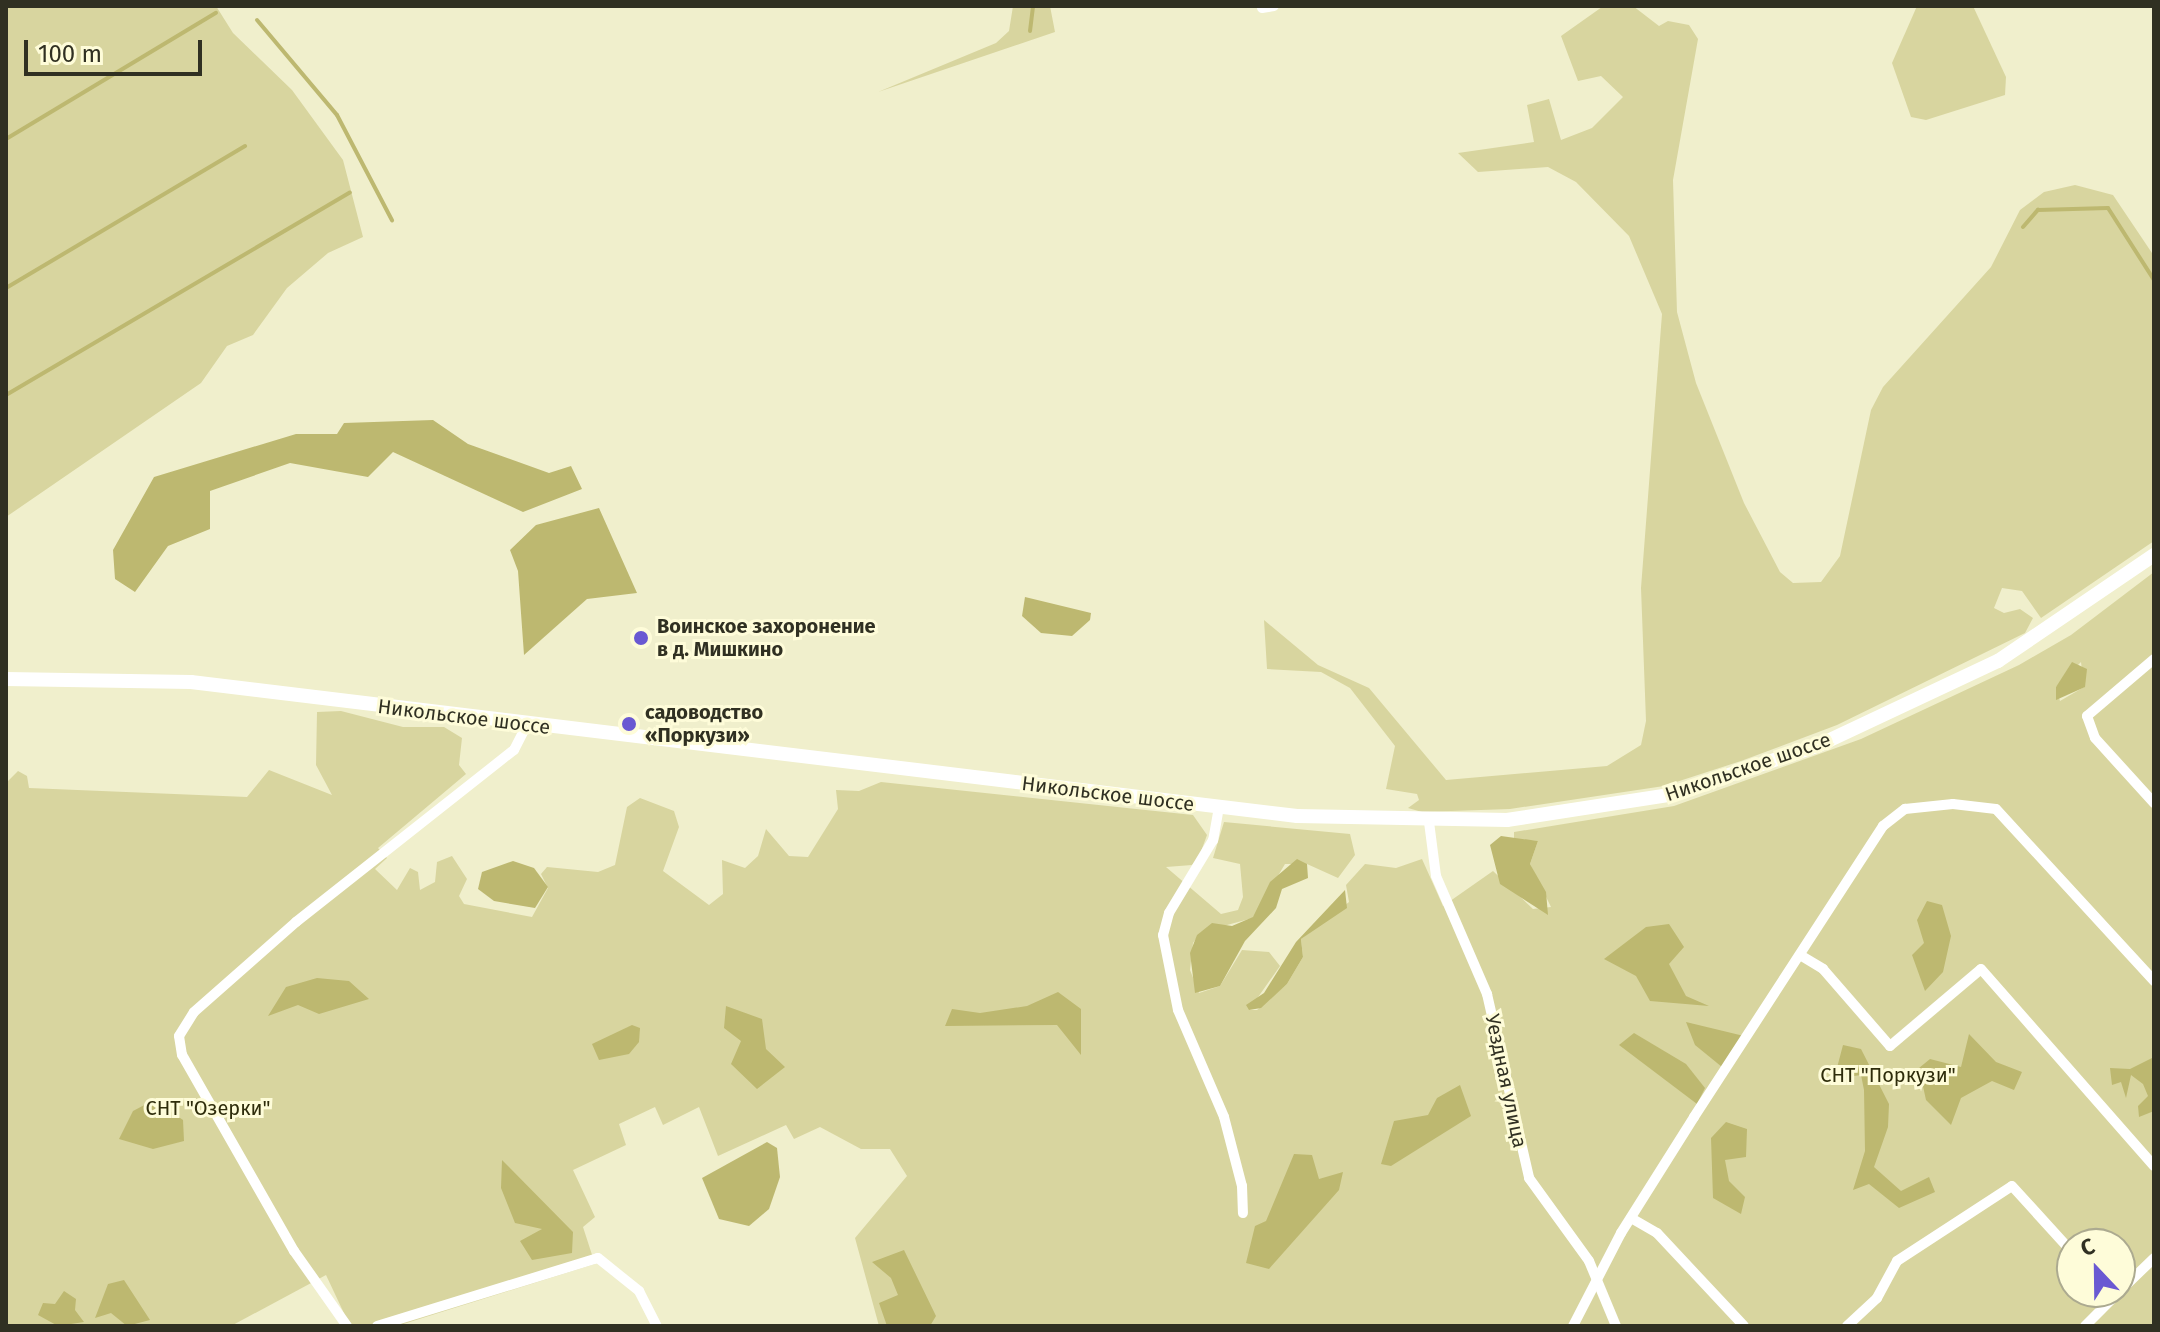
<!DOCTYPE html>
<meta charset="utf-8">
<style>
body{margin:0}
#map{position:relative;width:2160px;height:1332px;overflow:hidden;background:#f0efcc;font-family:"Fira Sans",sans-serif}
div>[style]{position:absolute}
[style*='--x']{left:calc(var(--x)*1px);top:calc(var(--y)*1px);width:calc(var(--w)*1px);rotate:calc(var(--a)*1deg)}
.green>*{inset:0;background:#d8d59f}
.water>*{inset:0;background:#bdb870}
.stream>*{height:4px;margin:-2px;padding:0 2px;transform-origin:2px;border-radius:2px;background:#bdb870}
.street>*{height:10px;margin:-5px;padding:0 5px;transform-origin:5px;border-radius:5px;background:#fff}
.secondary>*{height:14px;margin:-7px;padding:0 7px;transform-origin:7px;border-radius:7px;background:#fff}
.dots>*{width:22px;height:22px;translate:-50% -50%;box-sizing:border-box;border:4px solid #fefcd9;border-radius:50%}
span{translate:-50% -50%;white-space:nowrap;text-align:center;line-height:1.15;-webkit-text-stroke:6px #fefcd9;paint-order:stroke}
.poi-label{font-size:20px;color:#303022;font-weight:700}
.left{translate:0 -50%;text-align:left}
.street-label{font-size:20px;color:#303022}
.park-label{font-size:20px;color:#2e2c0b}
.frame{position:absolute;inset:0;border:8px solid #303022;pointer-events:none}
.north{position:absolute;left:2056px;top:1228px;width:80px;height:80px;box-sizing:border-box;background:#fefcd9;border:2px solid #acaa90;border-radius:50%;rotate:338deg;font-size:22px;font-weight:700;line-height:32px;text-align:center;color:#303022}
.north::after{content:'';display:block;margin:auto;width:28px;height:36px;background:#6a59d2;clip-path:polygon(50% 0,100% 100%,50% 72%,0 100%)}
.scale{position:absolute;left:24px;top:40px;width:178px;height:36px;box-sizing:border-box;border:4px solid #303022;border-top:0;padding-left:10px;font-size:24px;line-height:28px;white-space:nowrap;color:#303022;-webkit-text-stroke:6px #fefcd9;paint-order:stroke}
</style>
<div id="map">
<div class="green">
<i style="clip-path:polygon(6px 6px,216px 6px,233px 33px,292px 90px,343px 160px,363px 237px,328px 253px,287px 288px,253px 335px,227px 346px,201px 383px,6px 517px)"></i>
<i style="clip-path:polygon(1013px 6px,1050px 6px,1055px 32px,878px 92px,996px 43px,1009px 31px)"></i>
<i style="clip-path:polygon(1633px 6px,1659px 26px,1668px 21px,1689px 25px,1698px 39px,1673px 180px,1677px 312px,1696px 383px,1744px 503px,1780px 572px,1793px 583px,1821px 582px,1840px 556px,1871px 410px,1883px 387px,1991px 267px,2020px 210px,2044px 192px,2075px 185px,2113px 195px,2154px 256px,2154px 541px,2041px 618px,2022px 591px,2002px 588px,1994px 608px,2004px 613px,2020px 609px,2033px 618px,2025px 633px,1837px 725px,1741px 761px,1664px 786px,1510px 809px,1422px 812px,1408px 808px,1419px 800px,1417px 794px,1386px 789px,1395px 746px,1350px 688px,1321px 672px,1267px 669px,1264px 620px,1318px 665px,1369px 688px,1446px 780px,1607px 766px,1641px 745px,1646px 721px,1641px 588px,1662px 314px,1629px 236px,1576px 182px,1548px 167px,1478px 172px,1458px 153px,1534px 142px,1527px 105px,1549px 99px,1561px 140px,1592px 128px,1623px 97px,1601px 76px,1578px 81px,1561px 36px,1602px 7px)"></i>
<i style="clip-path:polygon(1917px 6px,1973px 6px,2006px 77px,2005px 95px,1926px 120px,1911px 117px,1892px 63px)"></i>
<i style="clip-path:polygon(evenodd,2154px 572px,2154px 1326px,879px 1326px,855px 1238px,907px 1176px,890px 1149px,861px 1149px,820px 1127px,794px 1139px,786px 1125px,718px 1156px,699px 1107px,663px 1125px,655px 1107px,619px 1124px,626px 1145px,573px 1170px,595px 1217px,583px 1227px,595px 1264px,397px 1326px,350px 1326px,326px 1275px,231px 1326px,6px 1326px,6px 783px,18px 771px,27px 776px,29px 788px,247px 797px,269px 770px,332px 795px,316px 765px,317px 712px,341px 711px,403px 727px,444px 727px,462px 738px,459px 765px,466px 774px,378px 848px,387px 858px,375px 869px,397px 890px,410px 868px,418px 872px,420px 890px,435px 882px,437px 862px,452px 856px,467px 879px,459px 896px,464px 904px,532px 917px,548px 888px,541px 874px,547px 867px,598px 872px,615px 865px,627px 807px,640px 798px,674px 811px,679px 827px,663px 871px,709px 905px,723px 894px,722px 860px,745px 868px,758px 856px,766px 829px,789px 856px,808px 857px,838px 809px,836px 790px,859px 791px,881px 782px,1193px 815px,1207px 835px,1199px 857px,1192px 865px,1166px 867px,1221px 914px,1238px 910px,1243px 897px,1240px 864px,1213px 858px,1224px 822px,1350px 834px,1355px 855px,1338px 878px,1307px 864px,1285px 864px,1253px 918px,1201px 932px,1193px 943px,1190px 970px,1199px 993px,1220px 986px,1242px 950px,1269px 952px,1280px 966px,1249px 1010px,1257px 1010px,1287px 984px,1303px 957px,1301px 939px,1349px 902px,1346px 885px,1365px 864px,1396px 868px,1422px 859px,1443px 906px,1493px 871px,1533px 909px,1551px 907px,1530px 864px,1538px 841px,1514px 839px,1514px 832px,1674px 806px,1861px 739px,2019px 665px,2071px 635px,2154px 572px,2081px 662px,2084px 687px,2060px 701px,2056px 687px,2081px 662px,2154px 572px,2072px 1244px,2120px 1244px,2120px 1292px,2072px 1292px,2072px 1244px)"></i>
</div>
<div class="water">
<i style="clip-path:polygon(433px 420px,468px 444px,549px 473px,571px 466px,582px 489px,523px 512px,393px 452px,368px 477px,290px 463px,210px 491px,210px 529px,168px 546px,135px 592px,115px 579px,113px 550px,154px 477px,296px 434px,337px 434px,344px 423px)"></i>
<i style="clip-path:polygon(599px 508px,637px 593px,587px 599px,524px 655px,518px 571px,510px 550px,536px 525px)"></i>
<i style="clip-path:polygon(1025px 597px,1091px 613px,1090px 620px,1072px 636px,1041px 633px,1022px 616px)"></i>
<i style="clip-path:polygon(2072px 662px,2087px 669px,2085px 687px,2056px 700px,2056px 687px)"></i>
<i style="clip-path:polygon(1501px 836px,1538px 841px,1530px 864px,1546px 892px,1548px 915px,1500px 884px,1490px 845px)"></i>
<i style="clip-path:polygon(1297px 859px,1307px 864px,1308px 878px,1282px 889px,1276px 908px,1245px 941px,1220px 986px,1195px 993px,1190px 953px,1197px 935px,1212px 923px,1232px 926px,1253px 917px,1270px 882px)"></i>
<i style="clip-path:polygon(513px 861px,534px 868px,548px 887px,535px 908px,494px 901px,478px 889px,482px 872px)"></i>
<i style="clip-path:polygon(1345px 890px,1347px 908px,1301px 939px,1303px 957px,1287px 984px,1261px 1008px,1249px 1010px,1246px 1005px,1264px 993px,1296px 942px)"></i>
<i style="clip-path:polygon(1927px 901px,1942px 905px,1951px 936px,1943px 972px,1925px 991px,1912px 955px,1924px 943px,1917px 920px)"></i>
<i style="clip-path:polygon(1669px 924px,1684px 947px,1669px 964px,1686px 996px,1709px 1006px,1650px 1001px,1636px 976px,1604px 959px,1646px 927px)"></i>
<i style="clip-path:polygon(317px 978px,349px 981px,369px 999px,319px 1014px,298px 1005px,268px 1016px,286px 987px)"></i>
<i style="clip-path:polygon(1058px 992px,1081px 1009px,1081px 1055px,1057px 1025px,945px 1026px,952px 1009px,980px 1013px,1027px 1006px)"></i>
<i style="clip-path:polygon(726px 1006px,762px 1019px,766px 1049px,785px 1067px,757px 1089px,731px 1064px,741px 1041px,724px 1028px)"></i>
<i style="clip-path:polygon(1686px 1022px,1744px 1036px,1722px 1067px,1695px 1045px)"></i>
<i style="clip-path:polygon(632px 1025px,640px 1028px,639px 1042px,629px 1054px,599px 1060px,592px 1044px)"></i>
<i style="clip-path:polygon(1634px 1033px,1686px 1064px,1705px 1088px,1697px 1104px,1619px 1045px)"></i>
<i style="clip-path:polygon(1969px 1034px,1996px 1062px,2022px 1072px,2014px 1090px,1992px 1081px,1961px 1098px,1951px 1125px,1926px 1100px,1919px 1068px,1930px 1059px,1961px 1067px)"></i>
<i style="clip-path:polygon(1843px 1045px,1861px 1049px,1889px 1104px,1888px 1127px,1874px 1167px,1901px 1191px,1929px 1177px,1935px 1192px,1899px 1208px,1869px 1184px,1853px 1190px,1865px 1151px,1864px 1090px,1861px 1075px,1834px 1079px)"></i>
<i style="clip-path:polygon(2154px 1057px,2154px 1111px,2139px 1117px,2138px 1106px,2148px 1096px,2143px 1084px,2131px 1075px,2126px 1098px,2121px 1082px,2112px 1085px,2110px 1068px,2130px 1069px)"></i>
<i style="clip-path:polygon(1460px 1085px,1471px 1116px,1391px 1166px,1381px 1164px,1394px 1121px,1428px 1115px,1437px 1098px)"></i>
<i style="clip-path:polygon(154px 1100px,183px 1120px,184px 1141px,153px 1149px,119px 1139px,133px 1111px)"></i>
<i style="clip-path:polygon(1726px 1122px,1747px 1129px,1746px 1157px,1725px 1160px,1729px 1181px,1745px 1197px,1741px 1214px,1713px 1198px,1711px 1138px)"></i>
<i style="clip-path:polygon(767px 1142px,777px 1148px,780px 1177px,769px 1209px,749px 1226px,719px 1219px,702px 1178px)"></i>
<i style="clip-path:polygon(1294px 1154px,1312px 1155px,1319px 1179px,1343px 1172px,1339px 1190px,1269px 1269px,1246px 1263px,1255px 1226px,1266px 1221px)"></i>
<i style="clip-path:polygon(502px 1160px,573px 1232px,572px 1253px,532px 1260px,520px 1241px,542px 1229px,515px 1223px,501px 1188px)"></i>
<i style="clip-path:polygon(904px 1250px,936px 1316px,930px 1326px,887px 1326px,879px 1303px,898px 1295px,891px 1278px,872px 1262px)"></i>
<i style="clip-path:polygon(124px 1280px,150px 1320px,127px 1326px,111px 1313px,95px 1318px,108px 1284px)"></i>
<i style="clip-path:polygon(64px 1291px,76px 1299px,75px 1310px,84px 1322px,58px 1326px,38px 1315px,43px 1303px,55px 1304px)"></i>
</div>
<div class="stream">
<i style="--x:248;--y:6;--w:1;--a:0"></i>
<i style="--x:257;--y:20;--w:124;--a:49.9"></i>
<i style="--x:337;--y:115;--w:119;--a:62.4"></i>
<i style="--x:1030;--y:31;--w:25;--a:-83"></i>
<i style="--x:6;--y:139;--w:245;--a:-31"></i>
<i style="--x:2023;--y:227;--w:23;--a:-49"></i>
<i style="--x:2038;--y:210;--w:70;--a:-1.6"></i>
<i style="--x:2108;--y:208;--w:85;--a:57.4"></i>
<i style="--x:6;--y:288;--w:278;--a:-30.7"></i>
<i style="--x:6;--y:395;--w:399;--a:-30.5"></i>
</div>
<div class="street">
<i style="--x:1262;--y:8;--w:12;--a:-9"></i>
<i style="--x:2154;--y:659;--w:88;--a:139.6"></i>
<i style="--x:2087;--y:716;--w:23;--a:70"></i>
<i style="--x:2095;--y:738;--w:88;--a:47.8"></i>
<i style="--x:1219;--y:807;--w:34;--a:100"></i>
<i style="--x:1213;--y:840;--w:85;--a:121.1"></i>
<i style="--x:1169;--y:913;--w:23;--a:105"></i>
<i style="--x:1163;--y:935;--w:76;--a:78.7"></i>
<i style="--x:1178;--y:1010;--w:116;--a:66.7"></i>
<i style="--x:1224;--y:1117;--w:71;--a:75.4"></i>
<i style="--x:1242;--y:1186;--w:27;--a:88"></i>
<i style="--x:1429;--y:822;--w:54;--a:82.6"></i>
<i style="--x:1436;--y:876;--w:129;--a:66.6"></i>
<i style="--x:1487;--y:994;--w:189;--a:77.1"></i>
<i style="--x:1529;--y:1178;--w:102;--a:54.1"></i>
<i style="--x:1589;--y:1261;--w:70;--a:67.4"></i>
<i style="--x:1800;--y:955;--w:27;--a:31"></i>
<i style="--x:1823;--y:969;--w:102;--a:49"></i>
<i style="--x:1890;--y:1046;--w:119;--a:-40.2"></i>
<i style="--x:1981;--y:969;--w:262;--a:48.7"></i>
<i style="--x:1631;--y:1218;--w:30;--a:30"></i>
<i style="--x:1657;--y:1233;--w:127;--a:46.9"></i>
<i style="--x:2120;--y:1291;--w:47;--a:-44.1"></i>
<i style="--x:347;--y:1326;--w:92;--a:-125.2"></i>
<i style="--x:294;--y:1251;--w:226;--a:-119.7"></i>
<i style="--x:182;--y:1055;--w:19;--a:-99"></i>
<i style="--x:179;--y:1036;--w:28;--a:-58"></i>
<i style="--x:194;--y:1012;--w:136;--a:-41.4"></i>
<i style="--x:296;--y:922;--w:278;--a:-38.3"></i>
<i style="--x:514;--y:750;--w:27;--a:-63"></i>
<i style="--x:377;--y:1326;--w:231;--a:-17.1"></i>
<i style="--x:598;--y:1258;--w:53;--a:38.8"></i>
<i style="--x:639;--y:1291;--w:39;--a:63"></i>
<i style="--x:1573;--y:1326;--w:105;--a:-62.7"></i>
<i style="--x:1621;--y:1233;--w:137;--a:-57.8"></i>
<i style="--x:1694;--y:1117;--w:347;--a:-57"></i>
<i style="--x:1883;--y:826;--w:28;--a:-38"></i>
<i style="--x:1905;--y:809;--w:48;--a:-5.9"></i>
<i style="--x:1953;--y:804;--w:43;--a:6.6"></i>
<i style="--x:1996;--y:809;--w:234;--a:47.4"></i>
<i style="--x:1847;--y:1326;--w:41;--a:-43"></i>
<i style="--x:1877;--y:1298;--w:42;--a:-61.6"></i>
<i style="--x:1897;--y:1261;--w:137;--a:-33.1"></i>
<i style="--x:2012;--y:1186;--w:89;--a:47.7"></i>
<i style="--x:2085;--y:1326;--w:48;--a:-45"></i>
</div>
<div class="secondary">
<i style="--x:6;--y:679;--w:185;--a:0.9"></i>
<i style="--x:191;--y:682;--w:1114;--a:6.91"></i>
<i style="--x:1297;--y:816;--w:210;--a:1.1"></i>
<i style="--x:1507;--y:820;--w:163;--a:-8.8"></i>
<i style="--x:1668;--y:795;--w:157;--a:-18.2"></i>
<i style="--x:1817;--y:746;--w:200;--a:-25.2"></i>
<i style="--x:1998;--y:661;--w:189;--a:-34.2"></i>
</div>
<div class="dots">
<i style="left:641px;top:638px;background:#6a59d2"></i>
<i style="left:629px;top:724px;background:#6a59d2"></i>
</div>
<div class="poi-label">
<span class="left" style="left:657px;top:638px">Воинское захоронение<br>в д. Мишкино</span>
<span class="left" style="left:645px;top:724px">садоводство<br>«Поркузи»</span>
</div>
<div class="street-label">
<span style="left:464px;top:717px;rotate:7deg">Никольское шоссе</span>
<span style="left:1748px;top:767px;rotate:-19deg">Никольское шоссе</span>
<span style="left:1108px;top:794px;rotate:7deg">Никольское шоссе</span>
<span style="left:1506px;top:1081px;rotate:78deg">Уездная улица</span>
</div>
<div class="park-label">
<span style="left:1888px;top:1075px">СНТ "Поркузи"</span>
<span style="left:208px;top:1108px">СНТ "Озерки"</span>
</div>
<div class="frame"></div>
<div class="north">С</div>
<div class="scale">100 m</div>
</div>
